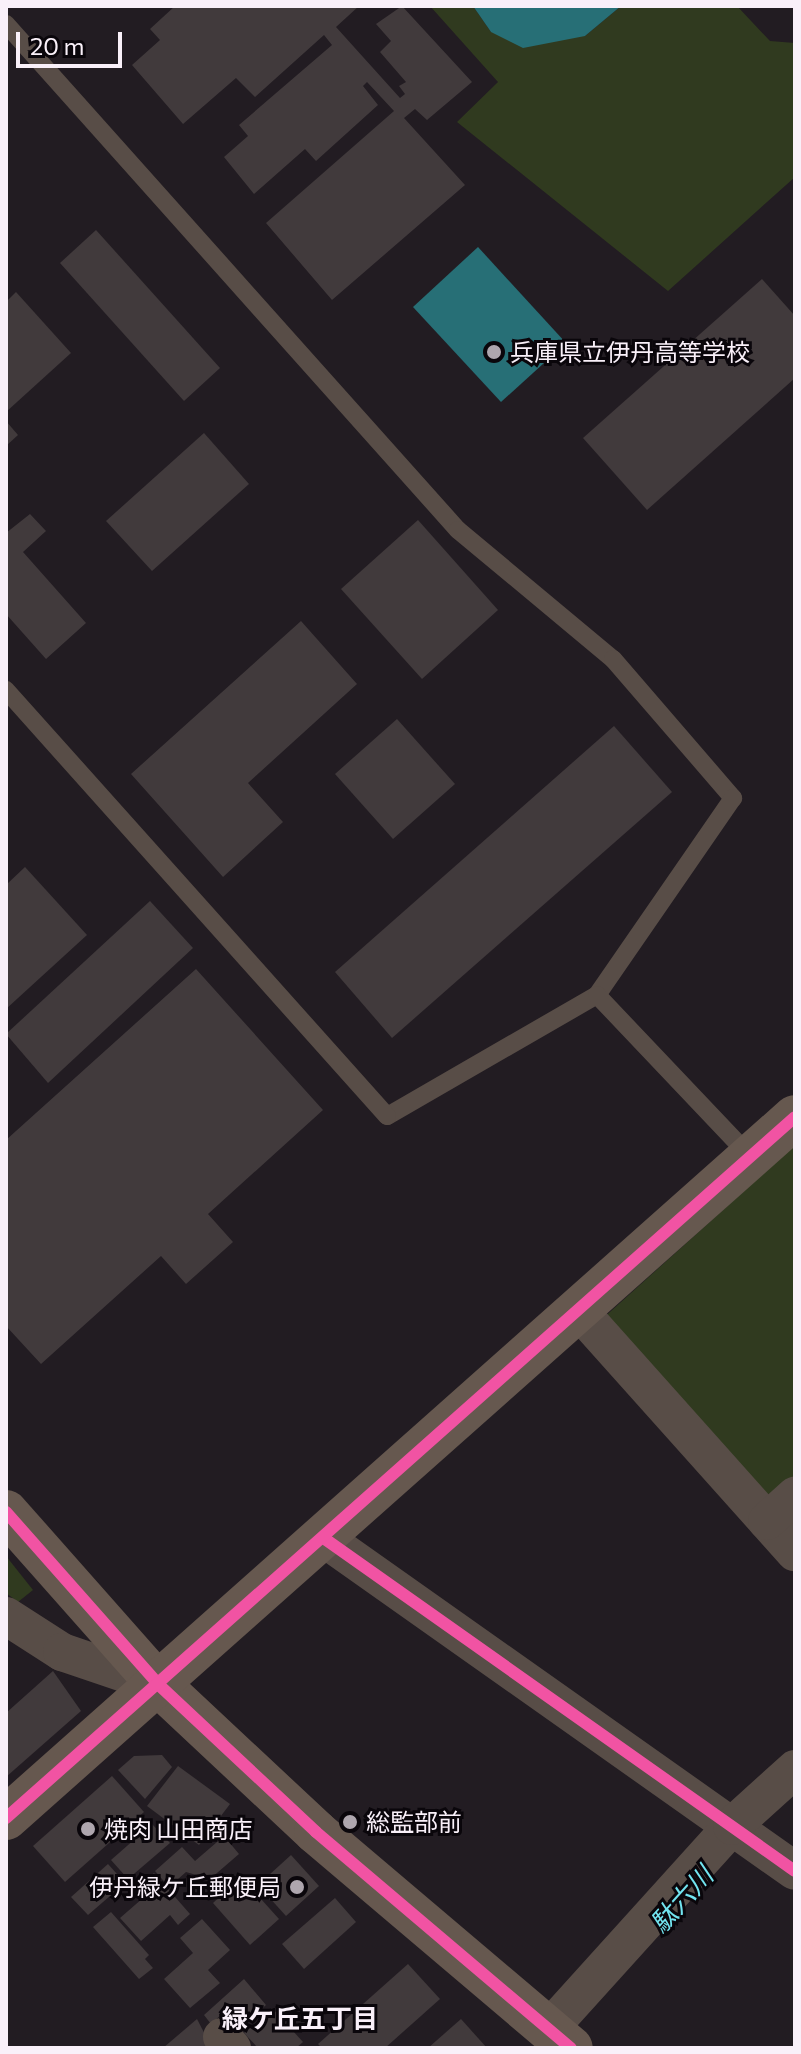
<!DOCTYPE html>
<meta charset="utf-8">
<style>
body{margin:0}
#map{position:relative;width:801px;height:2054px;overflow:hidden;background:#221c22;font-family:Commissioner,"Noto Sans JP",sans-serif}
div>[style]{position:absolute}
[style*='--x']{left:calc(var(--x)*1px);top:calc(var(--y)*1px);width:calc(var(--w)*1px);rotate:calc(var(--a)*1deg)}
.green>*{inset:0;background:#303a1f}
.water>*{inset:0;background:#276f76}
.building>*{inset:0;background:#413a3c}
.lane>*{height:18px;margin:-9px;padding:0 9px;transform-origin:9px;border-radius:9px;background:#584d47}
.street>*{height:38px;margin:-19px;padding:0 19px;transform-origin:19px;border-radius:19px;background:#584d47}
.secondary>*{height:44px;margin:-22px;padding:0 22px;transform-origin:22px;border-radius:22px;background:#66584f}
.cycleway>*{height:12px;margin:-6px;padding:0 6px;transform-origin:6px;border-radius:6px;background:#f153a3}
.dots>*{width:22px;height:22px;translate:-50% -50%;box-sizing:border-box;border:4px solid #0a060b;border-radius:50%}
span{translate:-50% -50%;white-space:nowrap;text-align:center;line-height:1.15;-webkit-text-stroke:6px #0a060b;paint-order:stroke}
.poi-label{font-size:24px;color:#f9f0f9}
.left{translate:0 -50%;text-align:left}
.right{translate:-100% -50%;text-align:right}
.water-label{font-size:26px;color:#72e4f0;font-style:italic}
.neighbourhood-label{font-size:26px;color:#f9f0f9;font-weight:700}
.frame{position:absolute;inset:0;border:8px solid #f9f0f9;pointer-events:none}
.scale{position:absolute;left:16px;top:32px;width:106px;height:36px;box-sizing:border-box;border:4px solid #f9f0f9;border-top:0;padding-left:10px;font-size:24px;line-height:28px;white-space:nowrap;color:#f9f0f9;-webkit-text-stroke:6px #0a060b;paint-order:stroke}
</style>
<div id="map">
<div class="green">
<i style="clip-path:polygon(430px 6px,473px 6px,491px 32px,585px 36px,621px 6px,737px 6px,770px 41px,795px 43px,795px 177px,668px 291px,457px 122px,498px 82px)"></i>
<i style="clip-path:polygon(795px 1145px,795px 1480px,759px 1499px,600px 1321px)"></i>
<i style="clip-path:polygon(6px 1556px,33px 1590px,18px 1602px,6px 1593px)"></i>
</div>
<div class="water">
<i style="clip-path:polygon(473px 6px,621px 6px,585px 36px,523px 48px,491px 32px)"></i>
<i style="clip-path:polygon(478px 247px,566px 343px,501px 402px,413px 307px)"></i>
</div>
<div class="building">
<i style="clip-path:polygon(175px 6px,359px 6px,336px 27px,400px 98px,405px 94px,399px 86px,406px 82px,380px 52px,391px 41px,376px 24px,402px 6px,472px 82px,427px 120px,415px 109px,404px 118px,465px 185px,332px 300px,266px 223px,394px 111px,367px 82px,363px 86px,378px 105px,316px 161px,305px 149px,254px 194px,224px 157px,248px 136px,239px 125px,332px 45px,324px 35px,255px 97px,236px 78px,183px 124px,132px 65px,160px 40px,150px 29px)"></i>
<i style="clip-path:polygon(96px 230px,220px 368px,184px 401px,60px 263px)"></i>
<i style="clip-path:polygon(762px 279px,795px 316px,795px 378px,647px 510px,583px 438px)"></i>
<i style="clip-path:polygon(16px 292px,71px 353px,6px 412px,6px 302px)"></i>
<i style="clip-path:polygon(6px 421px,18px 435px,6px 446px)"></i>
<i style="clip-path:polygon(204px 433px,249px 484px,152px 571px,106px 521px)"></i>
<i style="clip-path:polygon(30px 514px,46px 531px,23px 552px,86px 623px,46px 659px,6px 614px,6px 533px)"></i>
<i style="clip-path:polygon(418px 520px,498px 610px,422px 679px,341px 589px)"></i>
<i style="clip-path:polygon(301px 621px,357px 684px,248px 783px,283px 822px,223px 877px,131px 774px)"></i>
<i style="clip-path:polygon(397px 719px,455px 784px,393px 839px,335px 774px)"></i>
<i style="clip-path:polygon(614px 726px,672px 792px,392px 1038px,335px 972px)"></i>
<i style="clip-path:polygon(25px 867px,87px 935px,6px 1009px,6px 885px)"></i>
<i style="clip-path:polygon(150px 901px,193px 948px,48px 1083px,6px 1034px)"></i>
<i style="clip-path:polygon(196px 969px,323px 1110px,208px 1214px,233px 1242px,186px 1284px,161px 1256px,41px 1364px,6px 1326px,6px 1140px)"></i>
<i style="clip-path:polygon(53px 1671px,81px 1711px,6px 1777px,6px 1713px)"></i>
<i style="clip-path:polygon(162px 1755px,172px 1767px,145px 1799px,118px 1770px,134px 1756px)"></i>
<i style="clip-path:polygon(178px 1766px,230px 1804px,199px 1845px,147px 1806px)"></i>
<i style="clip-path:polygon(112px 1776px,144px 1812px,65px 1882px,33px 1846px)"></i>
<i style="clip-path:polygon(152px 1824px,170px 1843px,128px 1879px,111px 1860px)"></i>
<i style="clip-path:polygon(224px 1836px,239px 1854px,210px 1879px,186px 1872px,169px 1887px,155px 1871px,182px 1847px,195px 1861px)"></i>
<i style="clip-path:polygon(291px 1855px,319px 1886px,286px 1916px,258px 1885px)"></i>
<i style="clip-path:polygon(108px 1864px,125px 1883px,88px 1915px,71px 1897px)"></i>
<i style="clip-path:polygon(154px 1873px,190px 1914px,178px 1925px,170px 1915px,141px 1941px,120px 1918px,143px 1898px,135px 1890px)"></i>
<i style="clip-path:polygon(241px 1877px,279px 1919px,250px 1945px,213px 1903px)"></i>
<i style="clip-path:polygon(335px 1898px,356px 1922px,304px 1969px,282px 1944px)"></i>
<i style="clip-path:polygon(111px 1912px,149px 1955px,145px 1959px,153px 1968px,139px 1979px,93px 1927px)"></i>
<i style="clip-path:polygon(202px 1919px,230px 1950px,208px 1970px,220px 1983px,190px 2008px,164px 1979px,193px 1953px,180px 1938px)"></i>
<i style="clip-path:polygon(408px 1964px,440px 1999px,385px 2048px,322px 2048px,318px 2044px)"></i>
<i style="clip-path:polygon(244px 1979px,266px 2005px,238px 2030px,223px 2013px,211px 2024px,204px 2015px)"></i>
<i style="clip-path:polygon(272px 2008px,303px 2042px,296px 2048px,258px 2048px,244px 2033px)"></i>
<i style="clip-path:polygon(197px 2019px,212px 2048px,163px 2048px)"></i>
<i style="clip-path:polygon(461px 2019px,487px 2048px,428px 2048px)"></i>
</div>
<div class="lane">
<i style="--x:6;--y:24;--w:678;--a:48.23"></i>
<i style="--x:458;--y:530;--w:202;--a:39.8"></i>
<i style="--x:613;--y:659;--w:184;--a:49.2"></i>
<i style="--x:733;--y:798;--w:239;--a:124.6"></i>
<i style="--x:597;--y:995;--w:242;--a:150"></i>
<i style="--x:387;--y:1116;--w:572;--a:-131.81"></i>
<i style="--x:597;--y:995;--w:224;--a:46.5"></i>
</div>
<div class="street">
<i style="--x:581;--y:1313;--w:321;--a:48.2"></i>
<i style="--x:767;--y:1521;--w:38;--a:-42"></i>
<i style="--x:325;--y:1539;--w:575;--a:35.24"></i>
<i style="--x:6;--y:1616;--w:67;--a:32.7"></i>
<i style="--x:62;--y:1652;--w:102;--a:18.8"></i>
<i style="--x:547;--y:2031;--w:276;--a:-47.9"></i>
<i style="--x:732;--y:1826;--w:85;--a:-42.1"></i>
<i style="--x:222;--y:2037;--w:15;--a:48"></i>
</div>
<div class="secondary">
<i style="--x:6;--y:1512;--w:231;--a:48.5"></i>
<i style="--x:159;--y:1685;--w:215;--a:43.1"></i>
<i style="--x:316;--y:1832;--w:334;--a:40.3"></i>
<i style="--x:6;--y:1818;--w:1055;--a:-41.62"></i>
</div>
<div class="cycleway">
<i style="--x:6;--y:1512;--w:231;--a:48.5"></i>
<i style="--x:159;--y:1685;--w:215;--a:43.1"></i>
<i style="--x:316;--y:1832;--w:334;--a:40.3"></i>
<i style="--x:325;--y:1539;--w:575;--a:35.24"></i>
<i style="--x:6;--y:1818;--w:1055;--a:-41.62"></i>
</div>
<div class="dots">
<i style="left:494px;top:352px;background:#aea6ae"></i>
<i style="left:350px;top:1822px;background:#aea6ae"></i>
<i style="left:88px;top:1829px;background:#aea6ae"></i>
<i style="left:297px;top:1887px;background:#aea6ae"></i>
</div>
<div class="poi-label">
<span class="left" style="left:510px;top:352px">兵庫県立伊丹高等学校</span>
<span class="left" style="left:366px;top:1822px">総監部前</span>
<span class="left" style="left:104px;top:1829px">焼肉 山田商店</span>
<span class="right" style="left:281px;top:1887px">伊丹緑ケ丘郵便局</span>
</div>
<div class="water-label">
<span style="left:681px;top:1899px;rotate:-48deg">駄六川</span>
</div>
<div class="neighbourhood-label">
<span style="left:300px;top:2018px">緑ケ丘五丁目</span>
</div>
<div class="frame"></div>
<div class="scale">20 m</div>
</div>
